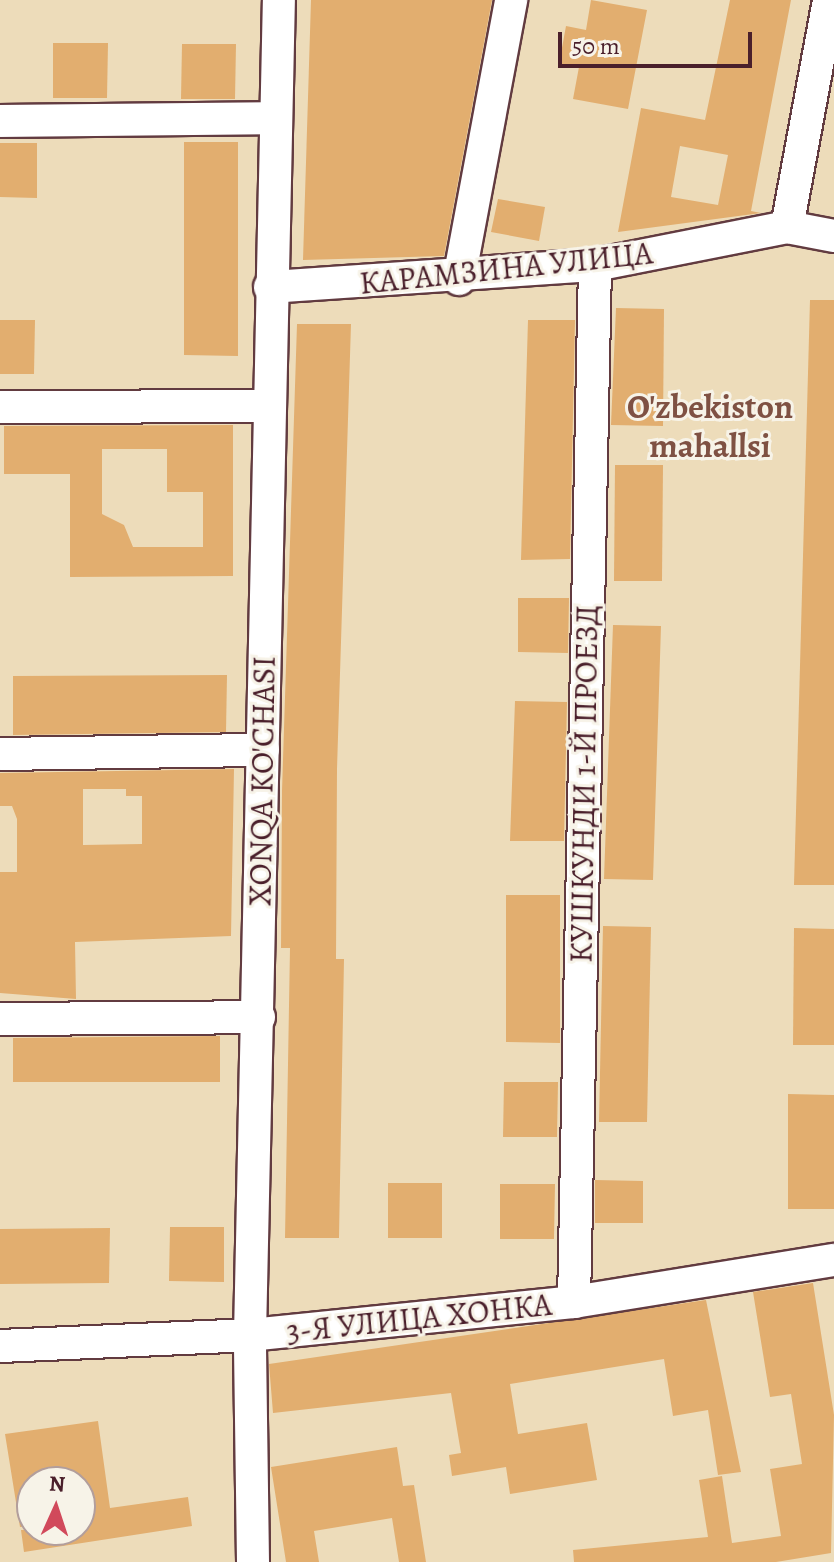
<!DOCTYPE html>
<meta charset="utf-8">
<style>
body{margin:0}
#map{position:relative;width:834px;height:1562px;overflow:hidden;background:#eddcba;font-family:Alegreya,serif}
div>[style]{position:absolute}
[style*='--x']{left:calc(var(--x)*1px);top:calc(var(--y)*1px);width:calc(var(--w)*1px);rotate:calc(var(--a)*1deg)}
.building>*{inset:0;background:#e2ae6f}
.roads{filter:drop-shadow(2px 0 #623b40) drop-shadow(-2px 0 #623b40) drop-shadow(0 2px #623b40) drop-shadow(0 -2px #623b40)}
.minor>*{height:32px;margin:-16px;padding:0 16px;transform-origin:16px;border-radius:16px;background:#fff}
span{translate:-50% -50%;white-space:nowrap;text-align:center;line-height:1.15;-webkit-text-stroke:6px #f7f3e8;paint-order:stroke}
.street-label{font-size:32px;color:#4a1f2b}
.neighbourhood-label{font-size:34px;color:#7f5143;font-weight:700}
.north{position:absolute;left:16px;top:1466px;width:80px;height:80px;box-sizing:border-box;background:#f7f3e8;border:2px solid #b29e9c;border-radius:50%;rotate:3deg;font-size:22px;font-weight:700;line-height:32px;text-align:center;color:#4a1f2b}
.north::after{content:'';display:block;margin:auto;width:28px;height:36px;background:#d1495b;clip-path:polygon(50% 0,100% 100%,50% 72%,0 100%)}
.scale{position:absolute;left:558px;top:32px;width:194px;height:36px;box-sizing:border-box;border:4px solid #4a1f2b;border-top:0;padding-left:10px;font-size:24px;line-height:28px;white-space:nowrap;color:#4a1f2b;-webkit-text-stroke:6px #f7f3e8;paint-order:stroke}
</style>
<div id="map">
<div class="building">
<i style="clip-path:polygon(311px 0,492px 0,444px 256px,303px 260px)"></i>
<i style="clip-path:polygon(591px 0,647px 10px,628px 109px,573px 99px,579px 67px,559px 64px,566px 26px,586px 30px)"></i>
<i style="clip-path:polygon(evenodd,730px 0,791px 0,751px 211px,761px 213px,618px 232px,641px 108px,705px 120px,730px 0,680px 146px,728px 155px,718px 205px,671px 197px,680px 146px)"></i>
<i style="clip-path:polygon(53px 43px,108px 43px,107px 98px,53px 98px)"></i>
<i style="clip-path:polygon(182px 44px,236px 44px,235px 99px,181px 99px)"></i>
<i style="clip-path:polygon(184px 142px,238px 142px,238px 356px,184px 355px)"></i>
<i style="clip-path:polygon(0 143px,37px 143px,37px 198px,0 197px)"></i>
<i style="clip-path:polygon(498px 199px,545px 207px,539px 241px,491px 232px)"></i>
<i style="clip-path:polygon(810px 300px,834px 300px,834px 885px,794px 885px)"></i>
<i style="clip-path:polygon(616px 308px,664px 309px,663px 426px,611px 425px)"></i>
<i style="clip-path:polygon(0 320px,35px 320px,34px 374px,0 374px)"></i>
<i style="clip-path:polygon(528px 320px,575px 320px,570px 559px,521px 560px)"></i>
<i style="clip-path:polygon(297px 324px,351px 324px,337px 769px,336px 959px,344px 959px,339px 1238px,285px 1238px,290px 948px,281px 948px,282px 791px)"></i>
<i style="clip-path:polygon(evenodd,233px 425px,233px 576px,70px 577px,70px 474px,4px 474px,4px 426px,233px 425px,102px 449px,167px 449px,167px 492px,203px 492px,203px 547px,133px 547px,124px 525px,102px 514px,102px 449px)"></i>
<i style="clip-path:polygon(615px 465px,663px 465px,662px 581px,614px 581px)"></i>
<i style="clip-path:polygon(518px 598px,569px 598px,568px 653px,518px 652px)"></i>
<i style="clip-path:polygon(613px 625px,661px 626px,653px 880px,604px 879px)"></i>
<i style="clip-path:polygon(227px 675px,226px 732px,13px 735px,13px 676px)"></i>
<i style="clip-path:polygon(515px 701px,567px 702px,564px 841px,510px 841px)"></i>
<i style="clip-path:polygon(evenodd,234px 769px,231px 936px,75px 942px,76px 999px,0 993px,0 872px,17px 872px,17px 819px,12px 806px,0 806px,0 773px,234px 769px,83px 789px,126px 789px,126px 796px,142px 796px,142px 844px,83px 845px,83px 789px)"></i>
<i style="clip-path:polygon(506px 895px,560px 895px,560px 1043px,506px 1042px)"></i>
<i style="clip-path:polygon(603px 926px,651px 927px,647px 1122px,599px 1122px)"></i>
<i style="clip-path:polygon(794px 928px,834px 929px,834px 1045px,793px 1045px)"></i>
<i style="clip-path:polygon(220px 1036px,220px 1082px,13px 1082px,13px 1038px)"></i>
<i style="clip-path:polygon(504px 1082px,558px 1082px,557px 1137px,503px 1137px)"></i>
<i style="clip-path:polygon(788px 1094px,834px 1095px,834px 1209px,788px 1209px)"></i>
<i style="clip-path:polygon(595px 1180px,643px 1181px,643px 1223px,595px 1223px)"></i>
<i style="clip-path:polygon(388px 1183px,442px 1183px,442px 1238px,388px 1238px)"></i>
<i style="clip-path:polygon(500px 1184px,555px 1184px,554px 1239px,500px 1239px)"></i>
<i style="clip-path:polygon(170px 1227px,224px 1227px,224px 1282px,169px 1281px)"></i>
<i style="clip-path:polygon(110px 1228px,109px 1283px,0 1284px,0 1229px)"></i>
<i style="clip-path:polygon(813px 1283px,834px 1415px,831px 1553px,776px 1562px,574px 1562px,573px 1550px,708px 1537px,699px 1480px,722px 1476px,732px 1543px,781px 1536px,770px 1469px,802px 1464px,791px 1394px,770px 1397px,753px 1292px)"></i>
<i style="clip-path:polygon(706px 1300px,741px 1472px,718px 1475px,708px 1410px,673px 1416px,664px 1359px,510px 1384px,518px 1434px,587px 1423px,597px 1480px,510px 1494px,506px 1467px,452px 1476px,449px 1455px,461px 1453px,451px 1393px,273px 1413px,269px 1364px)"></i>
<i style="clip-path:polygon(98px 1421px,110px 1508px,188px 1497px,192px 1526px,24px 1552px,21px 1530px,80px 1530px,80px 1482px,32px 1482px,32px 1526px,20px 1527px,5px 1434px)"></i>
<i style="clip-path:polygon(397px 1447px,403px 1486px,414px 1485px,426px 1562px,399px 1562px,392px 1518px,314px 1531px,319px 1562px,286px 1562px,271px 1467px)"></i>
</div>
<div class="roads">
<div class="minor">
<i style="--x:0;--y:121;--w:275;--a:-0.6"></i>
<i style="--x:787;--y:227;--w:231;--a:-79.5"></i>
<i style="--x:459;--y:279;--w:284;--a:-79.4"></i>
<i style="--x:270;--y:287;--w:326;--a:-3.9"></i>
<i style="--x:595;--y:265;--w:196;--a:-11.2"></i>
<i style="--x:787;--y:227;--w:48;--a:10.8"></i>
<i style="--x:0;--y:407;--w:268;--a:-0.2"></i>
<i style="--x:0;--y:754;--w:263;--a:-0.9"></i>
<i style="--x:0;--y:1019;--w:259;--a:-0.4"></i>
<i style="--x:574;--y:1302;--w:1037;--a:-88.84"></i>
<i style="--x:0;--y:1346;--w:250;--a:-2.5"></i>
<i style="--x:250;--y:1335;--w:326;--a:-5.8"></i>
<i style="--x:574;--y:1302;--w:263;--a:-9.2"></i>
<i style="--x:253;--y:1562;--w:227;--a:-90.8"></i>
<i style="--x:250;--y:1335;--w:1335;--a:-88.76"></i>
</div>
</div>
<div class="street-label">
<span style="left:506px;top:268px;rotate:-6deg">КАРАМЗИНА УЛИЦА</span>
<span style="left:262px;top:781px;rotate:-89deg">XONQA KO'CHASI</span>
<span style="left:584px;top:784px;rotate:-89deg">КУШКУНДИ 1-Й ПРОЕЗД</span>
<span style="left:419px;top:1318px;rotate:-6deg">3-Я УЛИЦА ХОНКА</span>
</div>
<div class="neighbourhood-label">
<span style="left:710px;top:426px">O'zbekiston<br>mahallsi</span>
</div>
<div class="north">N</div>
<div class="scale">50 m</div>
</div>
